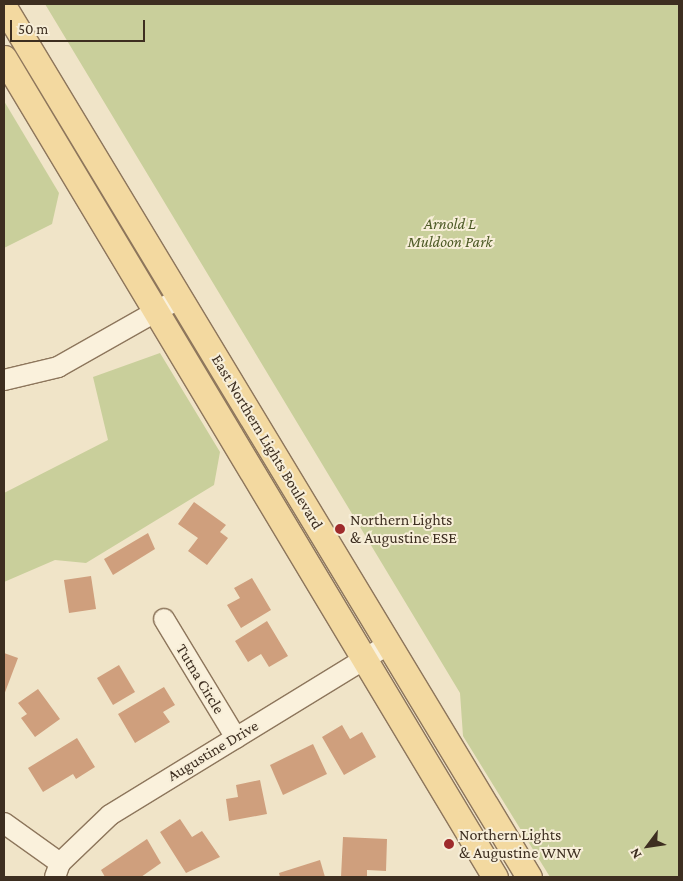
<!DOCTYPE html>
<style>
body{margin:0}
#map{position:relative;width:683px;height:881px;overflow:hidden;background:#f0e4c8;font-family:"Crimson Pro",serif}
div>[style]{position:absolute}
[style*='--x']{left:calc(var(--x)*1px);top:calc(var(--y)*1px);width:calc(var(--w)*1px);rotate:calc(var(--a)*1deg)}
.green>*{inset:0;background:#c9cf9b}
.building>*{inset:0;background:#cf9f7d}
.roads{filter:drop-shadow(1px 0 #8d765c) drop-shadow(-1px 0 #8d765c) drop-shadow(0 1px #8d765c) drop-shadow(0 -1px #8d765c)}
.minor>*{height:20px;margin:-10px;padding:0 10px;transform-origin:10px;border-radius:10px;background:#faf1dc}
.major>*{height:25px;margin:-12.5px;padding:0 12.5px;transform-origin:12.5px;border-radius:12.5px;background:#f3d9a0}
.dots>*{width:14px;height:14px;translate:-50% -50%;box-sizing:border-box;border:2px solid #f7eed8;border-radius:50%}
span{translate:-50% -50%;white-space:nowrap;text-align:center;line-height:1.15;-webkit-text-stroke:4px #f7eed8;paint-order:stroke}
.park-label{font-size:16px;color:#4d5a26;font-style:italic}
.street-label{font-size:16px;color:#3d2e20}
.poi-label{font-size:16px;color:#3d2e20}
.left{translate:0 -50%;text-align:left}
.frame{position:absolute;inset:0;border:5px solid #3d2e20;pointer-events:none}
.north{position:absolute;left:623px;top:821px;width:50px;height:50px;-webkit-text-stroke:4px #f7eed8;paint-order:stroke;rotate:239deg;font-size:14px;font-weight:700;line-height:20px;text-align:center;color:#3d2e20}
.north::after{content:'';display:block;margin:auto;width:18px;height:22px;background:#3d2e20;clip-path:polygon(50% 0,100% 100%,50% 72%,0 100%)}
.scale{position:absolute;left:10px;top:20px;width:135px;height:22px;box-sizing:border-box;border:2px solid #3d2e20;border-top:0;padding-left:6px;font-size:15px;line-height:18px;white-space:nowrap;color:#3d2e20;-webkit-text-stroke:4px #f7eed8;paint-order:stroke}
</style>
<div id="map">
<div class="green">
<i style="clip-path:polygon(45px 4px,679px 4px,679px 877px,550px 877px,463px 736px,460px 693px)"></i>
<i style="clip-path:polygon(4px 101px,59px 193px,52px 224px,4px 248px)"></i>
<i style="clip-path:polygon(160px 353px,220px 452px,214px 485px,86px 563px,55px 560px,4px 582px,4px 493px,108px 440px,93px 377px)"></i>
</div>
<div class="building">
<i style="clip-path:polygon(194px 502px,226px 525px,220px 532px,228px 538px,207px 565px,188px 551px,198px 538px,178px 524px)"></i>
<i style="clip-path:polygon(148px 533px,155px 549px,113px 575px,104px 559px)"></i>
<i style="clip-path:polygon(91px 576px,96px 609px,69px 613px,64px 580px)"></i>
<i style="clip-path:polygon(252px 578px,271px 610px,241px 628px,227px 605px,240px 598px,234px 588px)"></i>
<i style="clip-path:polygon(267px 621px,288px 656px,269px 667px,261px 654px,248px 662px,235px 641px)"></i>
<i style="clip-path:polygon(4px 653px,18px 658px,4px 695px)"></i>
<i style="clip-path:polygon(119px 665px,135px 692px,113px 705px,97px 678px)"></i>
<i style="clip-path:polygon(164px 687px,175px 705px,163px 712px,170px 722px,135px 743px,118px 714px)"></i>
<i style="clip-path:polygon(38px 689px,60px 719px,35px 737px,21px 718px,27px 714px,18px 703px)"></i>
<i style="clip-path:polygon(342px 725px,350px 739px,362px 732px,376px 757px,344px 775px,322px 737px)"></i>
<i style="clip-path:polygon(77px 738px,95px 767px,76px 779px,73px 774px,43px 792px,28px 768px)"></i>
<i style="clip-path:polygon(313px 744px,327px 774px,283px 795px,270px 765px)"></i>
<i style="clip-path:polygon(260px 780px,267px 814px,229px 821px,226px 799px,238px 797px,236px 785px)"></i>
<i style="clip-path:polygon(180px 819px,192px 837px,202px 831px,220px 857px,186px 873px,160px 832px)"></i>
<i style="clip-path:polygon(343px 837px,387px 839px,386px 871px,367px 870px,367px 877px,341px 877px)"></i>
<i style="clip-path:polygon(147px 839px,161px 863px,141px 877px,105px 877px,101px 870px)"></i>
<i style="clip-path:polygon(320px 860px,325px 877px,280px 877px,279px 873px)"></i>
</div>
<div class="roads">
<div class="minor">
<i style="--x:4;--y:380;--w:56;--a:-13.5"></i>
<i style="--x:58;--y:367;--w:140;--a:-29.5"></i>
<i style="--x:164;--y:619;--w:139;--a:58.8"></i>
<i style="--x:4;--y:823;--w:69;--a:35.5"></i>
<i style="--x:55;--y:877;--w:15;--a:-70"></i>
<i style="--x:60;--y:863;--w:69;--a:-43.8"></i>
<i style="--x:110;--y:815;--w:327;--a:-31.5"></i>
</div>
<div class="major">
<i style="--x:4;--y:7;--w:1016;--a:58.89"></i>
<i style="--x:4;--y:58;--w:955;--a:59.06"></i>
</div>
</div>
<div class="dots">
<i style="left:340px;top:529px;background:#9e2a2b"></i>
<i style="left:449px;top:844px;background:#9e2a2b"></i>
</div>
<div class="park-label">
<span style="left:450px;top:233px">Arnold L<br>Muldoon Park</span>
</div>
<div class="street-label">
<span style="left:267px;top:442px;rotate:59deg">East Northern Lights Boulevard</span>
<span style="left:200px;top:679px;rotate:59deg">Tutna Circle</span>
<span style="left:213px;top:751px;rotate:-31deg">Augustine Drive</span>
</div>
<div class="poi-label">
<span class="left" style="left:350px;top:529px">Northern Lights<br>&amp; Augustine ESE</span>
<span class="left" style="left:459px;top:844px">Northern Lights<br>&amp; Augustine WNW</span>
</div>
<div class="frame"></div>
<div class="north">N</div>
<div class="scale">50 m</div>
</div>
